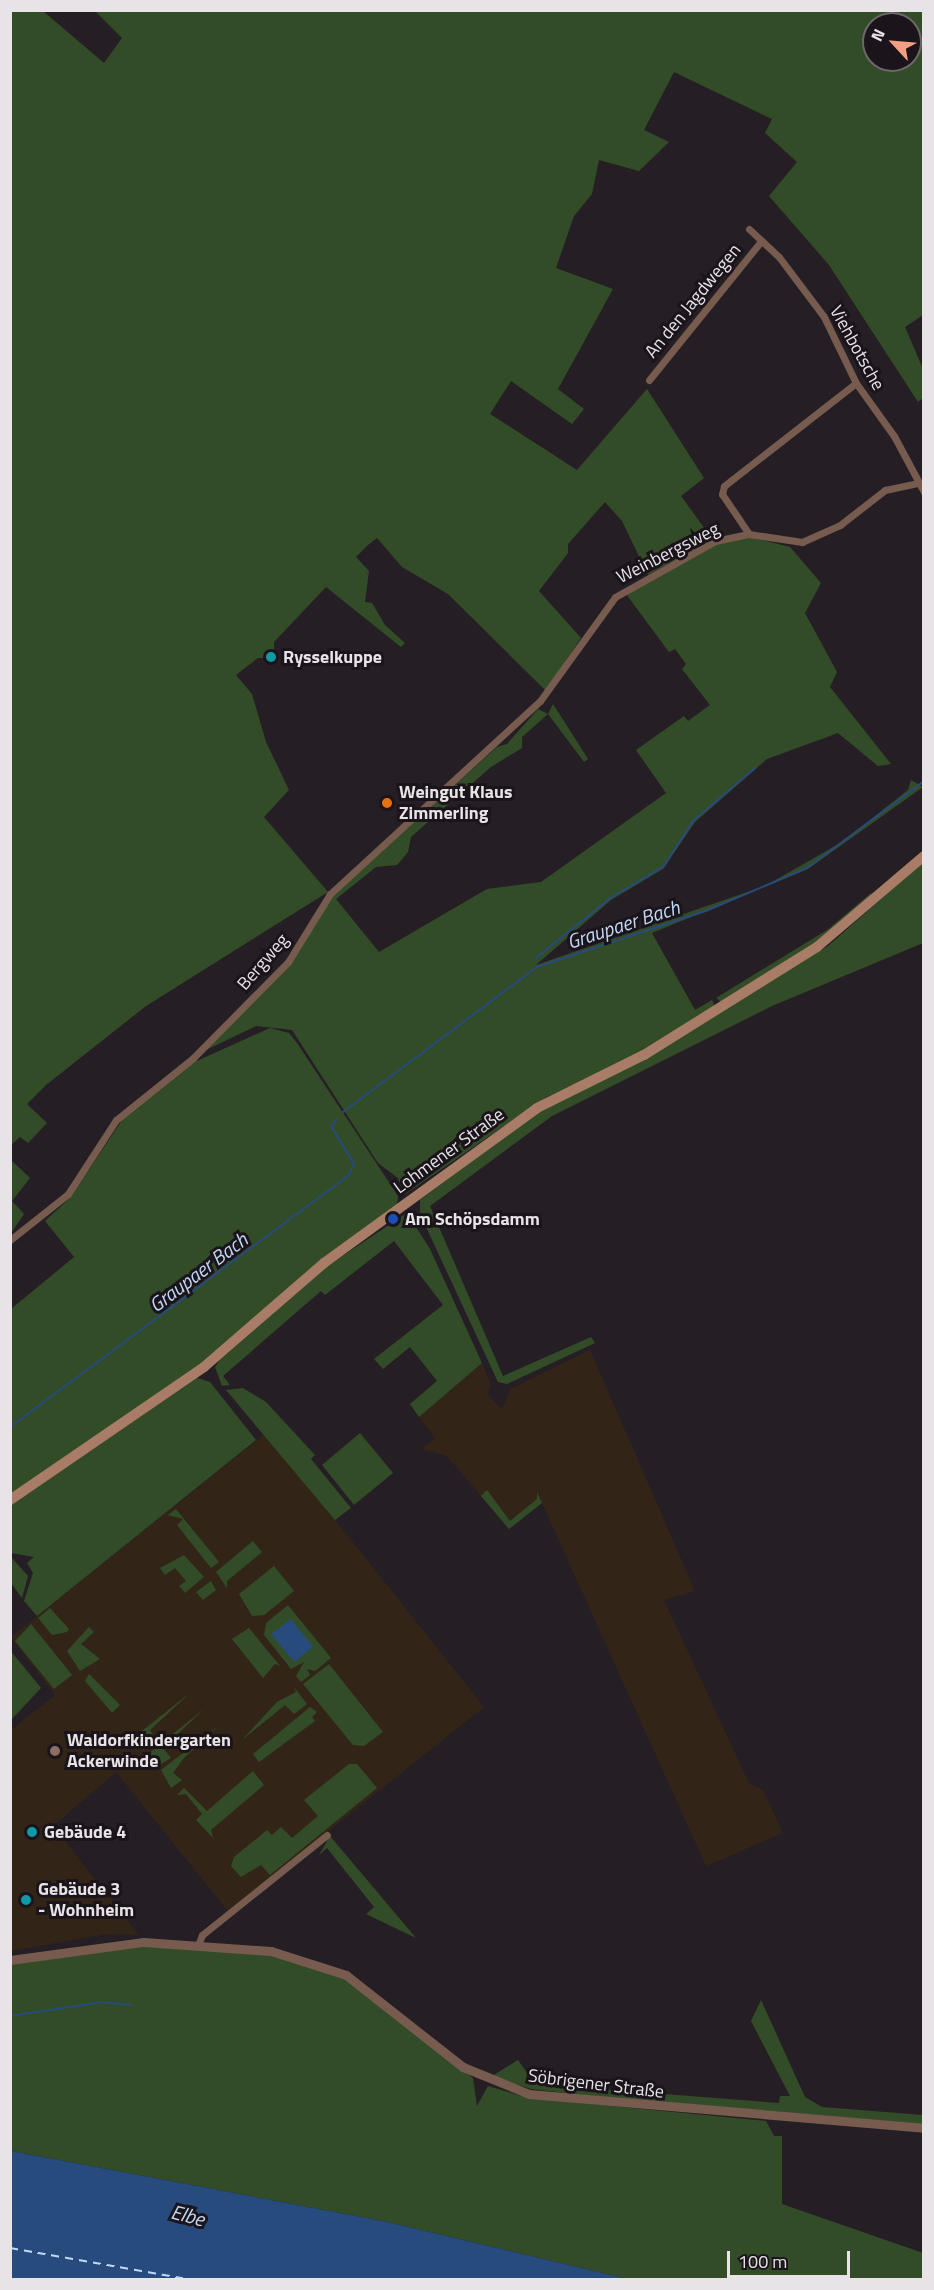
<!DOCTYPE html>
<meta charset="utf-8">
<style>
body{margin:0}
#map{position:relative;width:934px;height:2290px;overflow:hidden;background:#251f25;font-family:"Titillium Web",sans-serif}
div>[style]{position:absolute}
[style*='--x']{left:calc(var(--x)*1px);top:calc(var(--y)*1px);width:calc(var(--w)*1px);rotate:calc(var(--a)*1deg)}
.education>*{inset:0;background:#322518}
.green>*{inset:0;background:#334c28}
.water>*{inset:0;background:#264b7c}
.stream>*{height:2px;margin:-1px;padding:0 1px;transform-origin:1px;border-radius:1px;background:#264b7c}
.ferry>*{height:1.5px;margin-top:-0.75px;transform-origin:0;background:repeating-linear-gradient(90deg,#c1d8f7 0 8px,transparent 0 14px)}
.minor>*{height:7px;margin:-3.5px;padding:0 3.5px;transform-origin:3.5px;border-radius:3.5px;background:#775b4e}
.tertiary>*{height:9px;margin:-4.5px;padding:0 4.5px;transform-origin:4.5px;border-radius:4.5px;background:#775b4e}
.secondary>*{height:10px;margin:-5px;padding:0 5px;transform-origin:5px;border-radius:5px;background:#a87c67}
.dots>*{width:16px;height:16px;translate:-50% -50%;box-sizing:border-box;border:3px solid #1b151b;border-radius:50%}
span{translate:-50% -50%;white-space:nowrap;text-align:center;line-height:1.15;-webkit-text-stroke:6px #1b151b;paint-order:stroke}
.street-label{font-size:18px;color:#e7e3e7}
.poi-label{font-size:18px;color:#e7e3e7;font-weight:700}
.left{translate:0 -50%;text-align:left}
.water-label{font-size:20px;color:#c1d8f7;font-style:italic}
.frame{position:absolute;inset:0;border:12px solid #e7e3e7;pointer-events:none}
.north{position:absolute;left:862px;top:12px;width:60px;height:60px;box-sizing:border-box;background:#1b151b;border:2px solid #6d676d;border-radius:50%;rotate:296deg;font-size:16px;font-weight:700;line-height:24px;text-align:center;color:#e7e3e7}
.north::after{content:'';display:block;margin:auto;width:21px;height:27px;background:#f39f84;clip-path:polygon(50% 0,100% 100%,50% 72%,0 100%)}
.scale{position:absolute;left:727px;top:2251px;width:123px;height:27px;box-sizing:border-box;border:3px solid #e7e3e7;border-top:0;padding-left:8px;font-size:18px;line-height:21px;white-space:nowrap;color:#e7e3e7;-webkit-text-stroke:4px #1b151b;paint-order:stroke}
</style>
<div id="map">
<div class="education">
<i style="clip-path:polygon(590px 1350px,695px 1591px,664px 1600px,749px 1783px,763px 1790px,783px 1833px,706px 1866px,542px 1503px,509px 1529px,447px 1456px,422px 1449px,435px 1438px,419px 1417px,482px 1363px,491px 1385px,487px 1394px,502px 1409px,510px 1389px)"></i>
<i style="clip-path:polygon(266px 1433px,484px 1707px,228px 1911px,116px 1772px,53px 1826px,139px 1935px,106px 1934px,11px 1951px,11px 1730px,55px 1695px,11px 1637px)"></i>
</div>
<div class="green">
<i style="clip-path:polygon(evenodd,11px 11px,43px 11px,104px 63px,122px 38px,95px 11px,923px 11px,923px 315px,905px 327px,923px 369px,923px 398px,918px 402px,829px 265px,769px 196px,797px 162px,765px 133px,772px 119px,674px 72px,644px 130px,669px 142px,639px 171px,599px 160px,592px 194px,574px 216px,556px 268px,613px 289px,558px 389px,584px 409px,572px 424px,511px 381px,490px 414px,577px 470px,647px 389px,704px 478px,681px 496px,713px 540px,648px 575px,622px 521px,605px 502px,568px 544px,568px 553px,539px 591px,581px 638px,546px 691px,448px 594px,402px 567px,377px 538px,368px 545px,356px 557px,369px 571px,365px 602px,372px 603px,385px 625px,405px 643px,401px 647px,326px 587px,274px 642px,274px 658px,258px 658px,236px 675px,252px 694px,266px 742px,289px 790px,264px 817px,328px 892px,146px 1006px,46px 1085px,27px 1104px,47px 1123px,28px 1143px,20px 1137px,11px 1145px,11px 11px,874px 24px,910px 24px,910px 60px,874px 60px,874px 24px)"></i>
<i style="clip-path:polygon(750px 537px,790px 547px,821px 583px,805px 613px,837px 672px,830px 687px,891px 764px,878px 766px,838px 733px,767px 759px,695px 822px,663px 869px,611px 900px,536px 965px,765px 886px,842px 842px,908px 790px,911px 780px,923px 787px,808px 869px,652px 933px,695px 1010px,712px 1000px,715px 1006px,638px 1054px,545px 1098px,404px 1195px,398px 1178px,378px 1163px,292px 1030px,256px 1026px,202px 1052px,290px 963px,332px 895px,497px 747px,507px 744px,538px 709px,548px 714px,553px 704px,588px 759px,584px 762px,548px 714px,522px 737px,522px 748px,491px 767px,411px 837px,408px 852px,397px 865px,376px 867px,336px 899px,379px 952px,487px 889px,541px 882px,666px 793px,636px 750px,684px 716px,688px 721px,710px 705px,682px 669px,686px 664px,675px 649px,669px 652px,626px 594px,716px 543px)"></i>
<i style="clip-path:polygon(923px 862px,923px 943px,772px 1006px,552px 1116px,430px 1206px,503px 1376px,591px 1337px,595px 1343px,507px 1384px,498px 1382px,420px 1214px,420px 1200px,539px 1111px,828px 946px)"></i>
<i style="clip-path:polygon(871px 893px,874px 897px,821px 940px,721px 1002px,716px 998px,827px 930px)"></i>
<i style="clip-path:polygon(270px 1028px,289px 1033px,297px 1043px,398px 1196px,397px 1204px,203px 1363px,11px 1494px,11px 1309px,74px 1257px,45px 1221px,71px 1197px,126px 1114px,190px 1064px)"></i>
<i style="clip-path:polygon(10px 1159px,30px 1178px,12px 1201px,24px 1214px,11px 1233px)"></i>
<i style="clip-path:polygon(407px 1213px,430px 1249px,482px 1363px,419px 1417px,410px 1404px,437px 1381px,410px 1347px,383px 1369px,374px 1359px,443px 1305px,394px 1241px,325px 1295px,321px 1291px,223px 1376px,230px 1385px,222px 1386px,215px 1367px,219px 1361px,326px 1267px)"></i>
<i style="clip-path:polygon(197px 1378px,210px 1382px,256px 1440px,37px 1616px,24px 1601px,33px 1573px,27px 1563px,34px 1557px,11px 1553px,11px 1505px)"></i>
<i style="clip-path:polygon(243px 1388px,266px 1402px,315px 1455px,311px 1459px,351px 1508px,335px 1520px,226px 1390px)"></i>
<i style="clip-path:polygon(360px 1433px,393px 1473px,354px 1505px,322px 1465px)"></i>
<i style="clip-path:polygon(487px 1490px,510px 1521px,537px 1499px,537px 1492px,542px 1503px,509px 1529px,481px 1496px)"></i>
<i style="clip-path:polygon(176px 1509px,219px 1562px,211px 1568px,177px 1525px,183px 1519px,168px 1515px)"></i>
<i style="clip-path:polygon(253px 1541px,262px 1552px,227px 1581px,227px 1588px,216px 1572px)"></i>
<i style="clip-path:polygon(184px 1555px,204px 1577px,185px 1593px,179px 1586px,186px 1581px,175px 1568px,165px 1575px,160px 1568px)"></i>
<i style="clip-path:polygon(11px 1557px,28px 1576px,22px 1598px,11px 1583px)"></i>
<i style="clip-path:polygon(274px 1566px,294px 1591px,264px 1615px,252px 1616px,239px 1594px)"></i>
<i style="clip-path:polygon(211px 1581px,216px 1590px,203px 1600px,196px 1592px,152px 1625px)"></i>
<i style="clip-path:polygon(288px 1605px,331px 1658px,315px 1671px,307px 1669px,310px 1675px,301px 1682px,296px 1676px,304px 1662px,291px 1669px,264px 1635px,266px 1623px)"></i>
<i style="clip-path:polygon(50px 1608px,69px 1629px,67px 1632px,52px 1635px,38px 1618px)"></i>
<i style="clip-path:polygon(31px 1624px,72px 1675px,54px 1689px,15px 1641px)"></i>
<i style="clip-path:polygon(89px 1627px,94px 1632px,81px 1644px,100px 1659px,80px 1671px,67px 1651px)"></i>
<i style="clip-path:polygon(249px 1628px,280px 1666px,275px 1664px,263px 1678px,232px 1639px)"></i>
<i style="clip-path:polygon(10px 1650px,41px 1688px,11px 1720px,10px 1720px)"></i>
<i style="clip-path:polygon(329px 1664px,383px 1732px,364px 1746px,353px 1745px,303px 1684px)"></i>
<i style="clip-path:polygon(89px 1674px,120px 1705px,112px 1713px,85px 1681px)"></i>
<i style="clip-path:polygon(294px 1687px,307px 1704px,294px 1714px,285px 1705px,242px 1740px,277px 1702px,296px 1692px)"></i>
<i style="clip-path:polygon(190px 1693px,150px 1730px,157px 1741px,142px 1751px,146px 1745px,133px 1738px)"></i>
<i style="clip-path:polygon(310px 1707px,317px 1712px,312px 1717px,315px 1721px,259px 1762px,253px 1754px)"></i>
<i style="clip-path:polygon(204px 1709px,163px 1748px,171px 1758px,155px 1768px,160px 1762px,154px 1755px,148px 1759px,148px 1754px)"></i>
<i style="clip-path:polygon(218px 1726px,183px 1759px,173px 1773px,182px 1780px,171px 1788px,161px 1770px)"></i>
<i style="clip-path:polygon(349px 1764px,357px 1764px,377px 1788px,270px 1875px,261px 1865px,241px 1877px,231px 1866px,234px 1857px,267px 1830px,272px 1835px,281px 1827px,292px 1838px,318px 1816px,304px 1800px)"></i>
<i style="clip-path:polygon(253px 1771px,264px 1785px,211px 1830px,213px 1838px,196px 1820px,202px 1814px,186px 1794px,177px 1795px,184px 1788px,207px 1811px)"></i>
<i style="clip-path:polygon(330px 1836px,416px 1938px,366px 1914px,374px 1907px,327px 1848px,319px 1855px)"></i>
<i style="clip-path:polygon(144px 1945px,269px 1954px,317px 1965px,356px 1985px,473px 2078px,477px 2106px,488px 2086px,528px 2098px,766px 2121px,774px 2136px,782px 2136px,782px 2204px,923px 2253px,923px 2279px,628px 2279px,383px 2221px,11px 2151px,11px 1964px)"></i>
<i style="clip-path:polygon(761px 2000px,805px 2097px,822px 2107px,923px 2115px,923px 2124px,594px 2096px,531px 2089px,492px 2076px,518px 2060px,535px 2084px,779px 2103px,780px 2096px,790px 2096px,751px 2021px)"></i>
</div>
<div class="water">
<i style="clip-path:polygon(291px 1619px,313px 1647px,294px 1662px,271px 1634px)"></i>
<i style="clip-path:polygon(11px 2151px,383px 2221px,628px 2279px,11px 2279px)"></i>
</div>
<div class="stream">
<i style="--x:536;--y:958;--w:94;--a:-38.9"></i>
<i style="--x:609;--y:899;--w:64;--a:-31"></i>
<i style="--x:664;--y:866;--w:54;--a:-57.2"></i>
<i style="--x:693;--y:821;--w:82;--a:-40.5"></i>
<i style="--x:343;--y:1112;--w:242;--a:-36.8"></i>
<i style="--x:537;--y:967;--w:180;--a:-18.4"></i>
<i style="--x:708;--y:910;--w:108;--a:-23"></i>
<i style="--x:807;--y:868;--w:146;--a:-36.6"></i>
<i style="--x:10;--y:1427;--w:421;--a:-36.6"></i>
<i style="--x:348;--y:1176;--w:13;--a:-63"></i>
<i style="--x:354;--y:1164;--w:44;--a:-121.2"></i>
<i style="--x:331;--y:1126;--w:8;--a:-50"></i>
<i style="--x:10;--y:2016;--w:93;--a:-8.7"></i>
<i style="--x:102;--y:2002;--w:29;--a:6"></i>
</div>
<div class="ferry">
<i style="--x:10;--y:2248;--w:187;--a:9.9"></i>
</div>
<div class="minor">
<i style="--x:749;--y:229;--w:41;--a:43"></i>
<i style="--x:779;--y:257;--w:75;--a:53.1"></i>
<i style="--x:824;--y:317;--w:73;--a:64.1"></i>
<i style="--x:856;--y:383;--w:65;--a:54.4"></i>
<i style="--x:894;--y:436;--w:64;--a:61.8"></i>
<i style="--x:649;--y:380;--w:179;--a:-51.1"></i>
<i style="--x:749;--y:534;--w:48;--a:-124"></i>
<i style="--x:722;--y:494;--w:8;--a:-76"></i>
<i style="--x:724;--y:486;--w:167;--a:-38"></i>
<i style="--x:10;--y:1240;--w:74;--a:-38.4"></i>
<i style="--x:68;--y:1194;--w:88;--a:-57"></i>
<i style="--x:116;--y:1120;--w:99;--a:-38.8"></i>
<i style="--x:193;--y:1058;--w:135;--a:-45.3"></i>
<i style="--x:288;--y:962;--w:80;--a:-58.3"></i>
<i style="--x:330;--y:894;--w:285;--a:-42.6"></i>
<i style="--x:540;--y:701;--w:128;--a:-54.2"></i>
<i style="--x:615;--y:597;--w:115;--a:-29.2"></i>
<i style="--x:715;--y:541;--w:35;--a:-12"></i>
<i style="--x:749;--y:534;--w:54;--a:8.6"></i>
<i style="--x:802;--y:542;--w:42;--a:-24.1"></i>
<i style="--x:840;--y:525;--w:57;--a:-37.9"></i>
<i style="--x:885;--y:490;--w:33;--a:-12"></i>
<i style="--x:198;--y:1945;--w:11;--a:-68"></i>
<i style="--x:202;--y:1935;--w:160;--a:-38.7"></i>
</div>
<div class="tertiary">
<i style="--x:10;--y:1960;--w:135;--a:-7.7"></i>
<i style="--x:144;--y:1942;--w:127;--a:4.1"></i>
<i style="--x:271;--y:1951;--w:79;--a:17.7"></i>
<i style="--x:346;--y:1975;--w:149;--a:38.2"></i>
<i style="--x:463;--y:2067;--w:71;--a:22.2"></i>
<i style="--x:529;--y:2094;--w:396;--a:4.9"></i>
</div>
<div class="secondary">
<i style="--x:10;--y:1500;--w:235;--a:-34.4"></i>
<i style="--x:204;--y:1367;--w:159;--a:-40.9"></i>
<i style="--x:324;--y:1263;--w:263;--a:-36"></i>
<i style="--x:537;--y:1108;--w:119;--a:-26.4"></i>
<i style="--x:644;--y:1055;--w:204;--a:-32"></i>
<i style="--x:817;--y:947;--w:140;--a:-40.4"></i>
</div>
<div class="dots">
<i style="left:271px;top:657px;background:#0f9aa8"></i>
<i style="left:387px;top:803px;background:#e8710a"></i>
<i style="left:393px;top:1219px;background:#1a4fb4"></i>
<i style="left:55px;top:1751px;background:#8d6e63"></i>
<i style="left:32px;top:1832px;background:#0f9aa8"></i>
<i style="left:26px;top:1900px;background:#0f9aa8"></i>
</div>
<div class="street-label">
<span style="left:693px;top:301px;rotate:-51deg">An den Jagdwegen</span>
<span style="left:857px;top:348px;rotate:61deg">Viehbotsche</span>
<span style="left:668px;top:553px;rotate:-27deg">Weinbergsweg</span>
<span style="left:263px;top:962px;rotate:-49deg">Bergweg</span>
<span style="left:449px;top:1151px;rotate:-36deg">Lohmener Straße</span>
<span style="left:596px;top:2084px;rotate:7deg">Söbrigener Straße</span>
</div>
<div class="poi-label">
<span class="left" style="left:283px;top:657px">Rysselkuppe</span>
<span class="left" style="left:399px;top:803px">Weingut Klaus<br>Zimmerling</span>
<span class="left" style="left:405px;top:1219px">Am Schöpsdamm</span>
<span class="left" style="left:67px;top:1751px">Waldorfkindergarten<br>Ackerwinde</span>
<span class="left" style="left:44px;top:1832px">Gebäude 4</span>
<span class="left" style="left:38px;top:1900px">Gebäude 3<br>- Wohnheim</span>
</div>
<div class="water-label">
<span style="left:623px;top:924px;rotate:-18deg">Graupaer Bach</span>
<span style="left:198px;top:1272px;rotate:-37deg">Graupaer Bach</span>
<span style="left:188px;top:2215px;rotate:15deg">Elbe</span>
</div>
<div class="frame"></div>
<div class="north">N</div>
<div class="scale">100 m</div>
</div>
